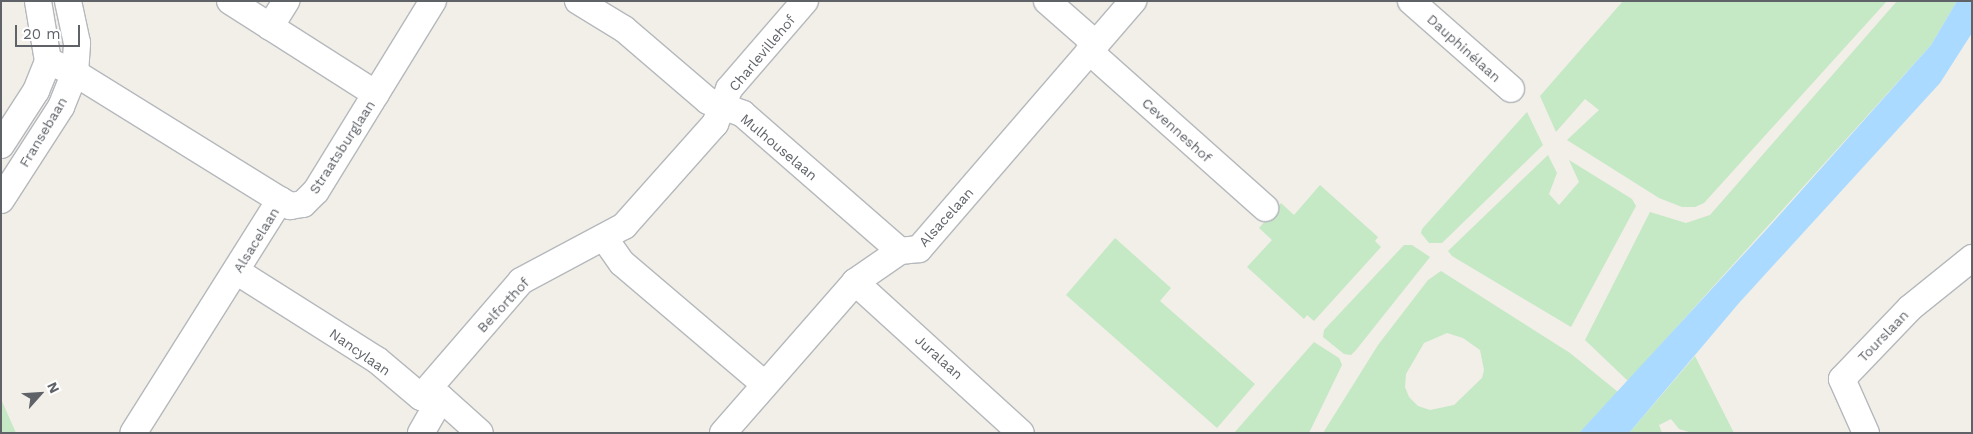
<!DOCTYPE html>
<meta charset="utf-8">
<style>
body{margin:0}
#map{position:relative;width:1973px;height:434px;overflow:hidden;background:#f1efe8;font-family:"Work Sans",sans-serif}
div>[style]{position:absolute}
.green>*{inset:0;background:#c5e8c5}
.water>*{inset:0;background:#aadaff}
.roads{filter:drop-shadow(1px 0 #b5b8bc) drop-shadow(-1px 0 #b5b8bc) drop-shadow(0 1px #b5b8bc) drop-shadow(0 -1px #b5b8bc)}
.minor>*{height:26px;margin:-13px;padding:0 13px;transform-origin:13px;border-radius:13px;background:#fff}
span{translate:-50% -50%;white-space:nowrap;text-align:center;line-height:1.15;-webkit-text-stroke:4.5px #fff;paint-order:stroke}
.street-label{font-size:14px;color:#5f6368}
.frame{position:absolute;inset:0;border:2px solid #5f6368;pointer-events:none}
.north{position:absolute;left:15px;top:369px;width:50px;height:50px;-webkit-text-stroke:4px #fff;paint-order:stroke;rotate:64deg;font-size:14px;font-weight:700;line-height:20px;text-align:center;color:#5f6368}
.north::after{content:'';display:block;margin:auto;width:18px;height:22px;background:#5f6368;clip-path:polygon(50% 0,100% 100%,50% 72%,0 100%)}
.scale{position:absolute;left:15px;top:25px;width:65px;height:22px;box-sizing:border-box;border:2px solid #5f6368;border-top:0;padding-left:6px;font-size:15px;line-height:18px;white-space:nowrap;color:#5f6368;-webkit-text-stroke:4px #fff;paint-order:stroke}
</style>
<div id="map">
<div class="green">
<i style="clip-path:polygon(1623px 1px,1887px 1px,1704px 203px,1695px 207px,1682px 207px,1659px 198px,1567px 140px,1599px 110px,1585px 99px,1556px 132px,1540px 96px)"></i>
<i style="clip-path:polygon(1897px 1px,1957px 1px,1931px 45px,1628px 381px,1585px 340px,1650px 212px,1686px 223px,1710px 215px)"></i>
<i style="clip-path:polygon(1527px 112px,1543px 145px,1442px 243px,1429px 243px,1421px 233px,1422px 229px)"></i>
<i style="clip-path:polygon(1548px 155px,1557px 173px,1549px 194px,1559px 205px,1579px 182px,1569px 160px,1632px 199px,1636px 206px,1571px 327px,1452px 256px,1448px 251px)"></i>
<i style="clip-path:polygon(1320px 185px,1378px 237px,1375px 241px,1381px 247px,1314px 321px,1307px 315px,1304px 319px,1247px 267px,1272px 240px,1259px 228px,1281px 203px,1294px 215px)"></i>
<i style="clip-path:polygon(1115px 238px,1171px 288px,1160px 301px,1255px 384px,1217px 428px,1066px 295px)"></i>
<i style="clip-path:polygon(1404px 245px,1412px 245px,1430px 257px,1356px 350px,1351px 355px,1344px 354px,1323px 337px,1324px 330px)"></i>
<i style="clip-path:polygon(evenodd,1441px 271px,1570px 353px,1618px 392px,1579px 433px,1323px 433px,1378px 345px,1428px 280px,1441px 271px,1447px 333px,1463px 338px,1480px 350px,1484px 370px,1482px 378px,1454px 405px,1430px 410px,1418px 406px,1409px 397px,1405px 387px,1406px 374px,1424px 343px,1447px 333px)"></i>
<i style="clip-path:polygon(1314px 342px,1339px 358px,1342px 365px,1309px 433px,1234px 433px)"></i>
<i style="clip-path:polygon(1695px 356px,1734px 433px,1692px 433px,1679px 429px,1671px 419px,1659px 425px,1662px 433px,1629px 433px)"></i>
<i style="clip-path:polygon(1px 399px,16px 433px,1px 432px)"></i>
</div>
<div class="water">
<i style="clip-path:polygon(1957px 1px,1972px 1px,1972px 33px,1940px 83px,1739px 303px,1629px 433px,1579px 433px,1767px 229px,1931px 45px)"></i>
</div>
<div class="roads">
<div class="minor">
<i style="left:230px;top:1px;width:173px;rotate:32.5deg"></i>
<i style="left:578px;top:1px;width:54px;rotate:31.3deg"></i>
<i style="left:624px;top:29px;width:111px;rotate:40.6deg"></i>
<i style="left:708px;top:101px;width:37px;rotate:20deg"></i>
<i style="left:743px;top:114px;width:208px;rotate:41.1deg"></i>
<i style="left:1047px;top:1px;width:65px;rotate:41.3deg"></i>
<i style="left:1411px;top:1px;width:133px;rotate:41.3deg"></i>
<i style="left:270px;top:27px;width:31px;rotate:-58deg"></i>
<i style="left:1089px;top:51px;width:236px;rotate:41.7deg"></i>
<i style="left:48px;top:61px;width:30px;rotate:24deg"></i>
<i style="left:75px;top:73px;width:241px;rotate:31.8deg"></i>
<i style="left:280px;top:200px;width:275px;rotate:122.2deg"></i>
<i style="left:1px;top:145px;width:64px;rotate:-57.1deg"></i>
<i style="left:36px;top:91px;width:32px;rotate:-68deg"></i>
<i style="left:48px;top:61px;width:61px;rotate:-99.5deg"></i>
<i style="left:1px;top:200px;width:111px;rotate:-57.2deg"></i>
<i style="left:61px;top:107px;width:37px;rotate:-68deg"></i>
<i style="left:75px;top:73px;width:30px;rotate:-86deg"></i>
<i style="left:77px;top:43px;width:43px;rotate:-102.1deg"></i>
<i style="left:280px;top:200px;width:12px;rotate:31deg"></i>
<i style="left:290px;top:206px;width:13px;rotate:-9deg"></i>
<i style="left:303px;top:204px;width:18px;rotate:-45deg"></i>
<i style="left:316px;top:191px;width:223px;rotate:-58.4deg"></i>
<i style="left:605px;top:239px;width:29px;rotate:55deg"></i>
<i style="left:622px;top:263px;width:187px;rotate:40.4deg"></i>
<i style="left:236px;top:271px;width:167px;rotate:32.3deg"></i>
<i style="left:377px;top:360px;width:57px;rotate:40.1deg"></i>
<i style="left:421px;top:397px;width:20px;rotate:3deg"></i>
<i style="left:441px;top:398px;width:52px;rotate:41.9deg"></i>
<i style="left:855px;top:282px;width:224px;rotate:42.3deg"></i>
<i style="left:421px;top:397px;width:153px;rotate:-49.2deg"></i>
<i style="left:521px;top:281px;width:117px;rotate:-28.1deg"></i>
<i style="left:624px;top:226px;width:137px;rotate:-48.3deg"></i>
<i style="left:715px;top:124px;width:38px;rotate:-68deg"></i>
<i style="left:729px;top:89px;width:116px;rotate:-49.2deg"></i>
<i style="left:421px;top:433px;width:40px;rotate:-60.3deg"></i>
<i style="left:723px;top:433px;width:201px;rotate:-48.8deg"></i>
<i style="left:855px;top:282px;width:55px;rotate:-34.6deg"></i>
<i style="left:900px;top:251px;width:19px;rotate:-6deg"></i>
<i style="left:919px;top:249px;width:328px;rotate:-49.2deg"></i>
<i style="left:1866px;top:433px;width:59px;rotate:-114deg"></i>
<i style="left:1842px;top:379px;width:98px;rotate:-46.2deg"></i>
<i style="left:1910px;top:308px;width:80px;rotate:-38.9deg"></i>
</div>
</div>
<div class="street-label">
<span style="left:1464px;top:48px;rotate:42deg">Dauphinélaan</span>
<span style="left:762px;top:53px;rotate:-50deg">Charlevillehof</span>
<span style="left:1177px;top:130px;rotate:42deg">Cevenneshof</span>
<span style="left:43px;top:132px;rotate:-59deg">Fransebaan</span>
<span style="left:342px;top:147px;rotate:-57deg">Straatsburglaan</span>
<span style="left:779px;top:147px;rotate:40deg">Mulhouselaan</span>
<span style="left:946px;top:217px;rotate:-48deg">Alsacelaan</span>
<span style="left:256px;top:240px;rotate:-58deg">Alsacelaan</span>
<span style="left:503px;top:305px;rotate:-47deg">Belforthof</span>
<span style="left:1883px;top:336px;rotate:-46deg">Tourslaan</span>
<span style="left:360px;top:352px;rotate:35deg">Nancylaan</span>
<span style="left:939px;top:357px;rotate:42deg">Juralaan</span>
</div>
<div class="frame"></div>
<div class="north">N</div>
<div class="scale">20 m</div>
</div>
